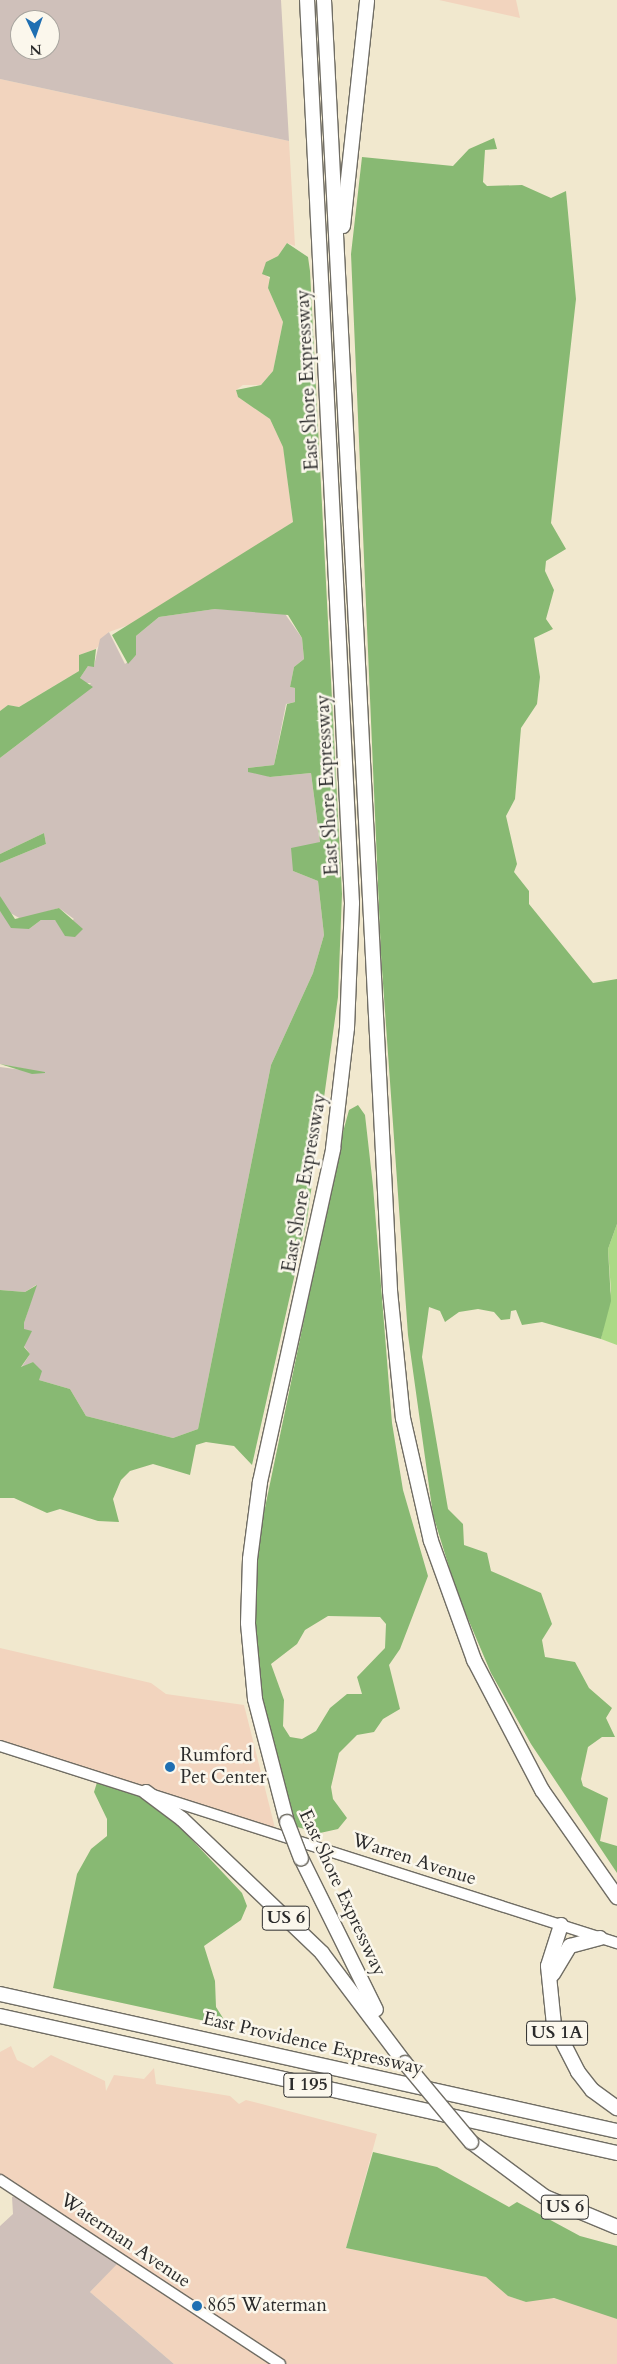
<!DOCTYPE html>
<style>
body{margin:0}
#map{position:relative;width:617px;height:2364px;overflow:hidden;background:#f1e8ce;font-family:Cardo,serif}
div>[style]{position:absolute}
.built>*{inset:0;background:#f2d4be}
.industrial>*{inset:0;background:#cfc0ba}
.green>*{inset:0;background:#abd986}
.forest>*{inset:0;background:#88b973}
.roads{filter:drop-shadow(1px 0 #706d64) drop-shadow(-1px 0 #706d64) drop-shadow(0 1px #706d64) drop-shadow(0 -1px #706d64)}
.secondary>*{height:10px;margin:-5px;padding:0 5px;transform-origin:5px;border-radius:5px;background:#fff}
.motorway>*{height:14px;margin:-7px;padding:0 7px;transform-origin:7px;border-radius:7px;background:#fff}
.bridges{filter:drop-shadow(1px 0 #706d64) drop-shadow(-1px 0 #706d64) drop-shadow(0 1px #706d64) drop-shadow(0 -1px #706d64)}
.motorway-bridge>*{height:14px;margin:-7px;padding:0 7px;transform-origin:7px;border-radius:7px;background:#fff}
.dots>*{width:14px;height:14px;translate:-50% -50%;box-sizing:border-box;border:2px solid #fbf7ec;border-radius:50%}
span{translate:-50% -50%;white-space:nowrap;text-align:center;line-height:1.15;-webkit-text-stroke:5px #fbf7ec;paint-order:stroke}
.shield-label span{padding:1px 4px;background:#fbf7ec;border:1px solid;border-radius:4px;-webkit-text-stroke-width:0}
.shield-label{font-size:18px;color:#2b2b2b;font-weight:700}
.street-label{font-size:19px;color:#2b2b2b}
.poi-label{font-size:19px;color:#2b2b2b}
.left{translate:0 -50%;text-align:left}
.north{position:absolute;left:10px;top:10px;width:50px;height:50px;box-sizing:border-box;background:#fbf7ec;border:1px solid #a8a59f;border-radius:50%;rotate:177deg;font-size:14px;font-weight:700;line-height:20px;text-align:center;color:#2b2b2b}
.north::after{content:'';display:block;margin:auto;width:18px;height:22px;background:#1f6fb2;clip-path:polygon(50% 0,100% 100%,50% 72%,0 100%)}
</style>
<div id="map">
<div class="built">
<i style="clip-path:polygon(439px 0,516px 0,520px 18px)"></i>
<i style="clip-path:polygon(0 79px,289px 141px,295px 246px,287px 243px,278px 256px,266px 262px,266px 275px,271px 281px,268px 288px,283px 322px,273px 371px,261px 385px,243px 385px,236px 390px,238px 397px,270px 419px,283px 446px,293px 522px,137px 622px,109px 632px,96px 649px,79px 655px,79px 671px,19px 707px,8px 705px,0 711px)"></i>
<i style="clip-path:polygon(0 1648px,151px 1683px,166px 1694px,244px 1705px,276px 1832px,0 1744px)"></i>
<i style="clip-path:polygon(11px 2046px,17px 2060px,33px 2068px,51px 2055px,105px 2081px,106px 2091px,114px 2075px,144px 2079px,154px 2068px,156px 2084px,230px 2096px,239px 2104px,246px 2100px,377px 2134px,346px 2248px,487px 2277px,508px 2296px,526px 2302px,547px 2297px,590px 2307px,617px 2319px,617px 2364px,174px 2364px,90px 2292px,119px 2261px,0 2181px,0 2052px)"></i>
</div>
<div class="industrial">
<i style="clip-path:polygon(evenodd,0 0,281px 0,289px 141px,0 79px,0 0,20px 20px,50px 20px,50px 50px,20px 50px,20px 20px)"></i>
<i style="clip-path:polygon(215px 609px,283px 611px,302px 638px,304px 659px,294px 667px,290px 687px,295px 688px,295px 702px,286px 704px,274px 765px,248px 768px,270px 777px,311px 773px,320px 842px,293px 871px,318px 881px,324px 935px,313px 973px,271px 1065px,198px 1429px,173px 1438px,86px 1416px,70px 1389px,39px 1380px,33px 1362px,21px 1368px,30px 1354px,24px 1346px,24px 1323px,36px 1285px,25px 1292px,0 1290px,0 1067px,45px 1073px,0 1064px,0 911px,29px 929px,41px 920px,55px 920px,63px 927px,74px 919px,59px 908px,21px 919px,5px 910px,0 896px,0 863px,46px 844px,44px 833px,0 854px,0 758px,72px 703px,91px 683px,83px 683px,80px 678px,88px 666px,94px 666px,100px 639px,109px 632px,125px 664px,136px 655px,136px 636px,159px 617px)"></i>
<i style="clip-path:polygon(17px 2195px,120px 2261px,90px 2292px,174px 2364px,0 2364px,0 2226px,13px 2214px,12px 2197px)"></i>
</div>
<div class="green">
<i style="clip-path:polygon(617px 1224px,617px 1345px,601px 1339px,611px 1291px,608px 1249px)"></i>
</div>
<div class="forest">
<i style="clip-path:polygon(494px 138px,497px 149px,485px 150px,483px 182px,487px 186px,522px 185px,551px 198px,566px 191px,576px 299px,551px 523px,566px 549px,546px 561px,545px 571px,554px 590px,546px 619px,553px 629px,534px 638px,540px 677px,537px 704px,521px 728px,515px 799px,506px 816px,517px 864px,514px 872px,529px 891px,529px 904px,593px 983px,617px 979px,617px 1224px,608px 1249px,611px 1301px,601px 1339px,542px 1322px,522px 1325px,516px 1310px,511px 1311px,510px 1319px,501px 1320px,494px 1312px,478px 1309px,459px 1312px,445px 1322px,440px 1311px,429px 1307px,422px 1357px,448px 1509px,463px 1524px,464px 1545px,487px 1553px,491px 1571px,541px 1593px,552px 1624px,542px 1640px,545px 1657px,575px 1662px,589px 1688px,612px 1708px,606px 1718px,615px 1737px,602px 1737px,588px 1747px,581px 1779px,583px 1786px,608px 1798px,600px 1841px,617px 1846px,617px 1873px,531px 1744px,491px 1673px,457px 1593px,433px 1515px,408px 1335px,381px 955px,351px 254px,362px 157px,453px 166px,469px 149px)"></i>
<i style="clip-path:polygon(287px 243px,308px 257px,310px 271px,342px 894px,338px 997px,307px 1220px,252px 1465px,234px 1446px,206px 1442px,196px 1445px,190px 1475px,153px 1464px,130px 1471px,121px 1480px,113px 1499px,119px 1522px,98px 1521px,60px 1509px,47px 1513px,14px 1498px,0 1498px,0 1290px,25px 1292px,37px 1285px,24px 1323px,24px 1329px,32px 1331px,24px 1347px,30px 1354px,21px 1367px,33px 1362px,42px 1371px,39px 1380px,70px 1389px,86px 1416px,173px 1438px,198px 1429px,271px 1065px,313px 973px,324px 935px,318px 881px,293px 871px,291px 848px,320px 842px,311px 773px,270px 777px,248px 772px,248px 768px,274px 765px,287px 704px,295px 702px,295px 688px,290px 687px,294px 667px,304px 659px,302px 638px,288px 615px,215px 609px,159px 617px,136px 636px,136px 655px,128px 664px,112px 635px,293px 522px,283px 447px,270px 419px,238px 397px,236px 390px,261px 385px,273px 371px,283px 322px,268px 288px,270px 277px,262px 274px,266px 262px,278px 256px)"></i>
<i style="clip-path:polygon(96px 649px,94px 667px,88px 666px,80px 678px,93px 687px,0 758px,0 711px,8px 705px,19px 707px,79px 671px,79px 655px)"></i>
<i style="clip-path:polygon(44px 833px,46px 844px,0 863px,0 854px)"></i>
<i style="clip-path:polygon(0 896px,15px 919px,59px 908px,83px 929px,75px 937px,65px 936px,55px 920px,41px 920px,29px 929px,11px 928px,0 911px)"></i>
<i style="clip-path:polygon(0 1064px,45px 1072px,45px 1073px,32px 1074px)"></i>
<i style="clip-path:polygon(evenodd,358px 1105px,365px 1115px,373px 1186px,392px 1423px,403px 1490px,428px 1576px,400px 1649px,389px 1665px,400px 1709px,383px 1719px,374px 1732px,357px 1735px,339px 1753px,331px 1787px,333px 1799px,347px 1818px,338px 1829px,320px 1833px,297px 1827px,265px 1722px,256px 1669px,256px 1551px,343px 1132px,349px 1110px,358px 1105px,328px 1616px,380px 1617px,386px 1624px,385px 1648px,357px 1677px,362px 1694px,347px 1694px,330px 1708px,316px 1731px,302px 1739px,290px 1737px,283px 1726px,284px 1700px,271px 1664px,297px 1644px,305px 1630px,328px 1616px)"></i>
<i style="clip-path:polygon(99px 1776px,146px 1791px,242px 1893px,247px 1906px,241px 1920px,204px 1946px,215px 1981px,216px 2007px,228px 2026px,53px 1988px,77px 1874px,91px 1849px,107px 1836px,107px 1819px,94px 1792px)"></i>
<i style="clip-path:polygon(373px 2152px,437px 2167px,509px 2207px,517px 2202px,580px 2236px,617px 2246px,617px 2319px,554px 2298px,526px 2302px,508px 2296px,486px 2277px,346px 2248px)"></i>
</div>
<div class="roads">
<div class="secondary">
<i style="left:0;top:1746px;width:648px;rotate:17.71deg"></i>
<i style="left:0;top:2180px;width:335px;rotate:33.3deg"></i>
</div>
<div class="motorway">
<i style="left:324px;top:0;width:1293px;rotate:87.07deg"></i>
<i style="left:390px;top:1291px;width:128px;rotate:84.2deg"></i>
<i style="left:403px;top:1418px;width:126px;rotate:77.2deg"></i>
<i style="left:431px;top:1541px;width:127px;rotate:70.1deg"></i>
<i style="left:474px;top:1660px;width:147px;rotate:62.4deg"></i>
<i style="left:542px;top:1790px;width:131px;rotate:55deg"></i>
<i style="left:343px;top:226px;width:227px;rotate:-83.9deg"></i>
<i style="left:146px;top:1792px;width:45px;rotate:36.9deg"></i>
<i style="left:182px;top:1819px;width:194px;rotate:43.7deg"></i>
<i style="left:322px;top:1953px;width:138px;rotate:53deg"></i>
<i style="left:287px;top:1822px;width:127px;rotate:-104.6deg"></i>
<i style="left:255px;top:1699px;width:76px;rotate:-95.3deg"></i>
<i style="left:248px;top:1623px;width:64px;rotate:-88.2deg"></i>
<i style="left:250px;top:1559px;width:78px;rotate:-82.6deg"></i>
<i style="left:260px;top:1482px;width:341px;rotate:-77.6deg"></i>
<i style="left:333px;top:1149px;width:122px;rotate:-83.4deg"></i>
<i style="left:347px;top:1028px;width:125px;rotate:-87.7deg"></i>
<i style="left:352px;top:903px;width:904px;rotate:-92.85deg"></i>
<i style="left:301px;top:1858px;width:169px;rotate:63.7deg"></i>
<i style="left:561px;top:1925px;width:43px;rotate:107.6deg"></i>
<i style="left:548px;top:1966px;width:59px;rotate:84.2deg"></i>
<i style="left:554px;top:2025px;width:53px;rotate:62.9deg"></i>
<i style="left:578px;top:2072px;width:23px;rotate:52deg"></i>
<i style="left:592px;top:2090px;width:31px;rotate:36deg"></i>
<i style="left:553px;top:1974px;width:33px;rotate:-59deg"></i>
<i style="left:570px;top:1946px;width:31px;rotate:-15deg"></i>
<i style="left:0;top:1994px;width:632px;rotate:12.52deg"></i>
<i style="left:0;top:2016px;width:632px;rotate:12.52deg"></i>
<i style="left:471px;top:2142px;width:92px;rotate:36.6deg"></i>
<i style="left:545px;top:2197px;width:78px;rotate:22.6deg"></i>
</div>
</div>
<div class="bridges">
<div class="motorway-bridge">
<i style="left:287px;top:1822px;width:39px;rotate:69deg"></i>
<i style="left:405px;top:2063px;width:103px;rotate:50.1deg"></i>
</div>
</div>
<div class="dots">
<i style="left:170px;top:1767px;background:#1f6fb2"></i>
<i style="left:197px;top:2306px;background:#1f6fb2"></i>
</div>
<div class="shield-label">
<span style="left:286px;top:1918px">US 6</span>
<span style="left:557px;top:2033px">US 1A</span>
<span style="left:308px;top:2085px">I 195</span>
<span style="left:565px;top:2207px">US 6</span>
</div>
<div class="street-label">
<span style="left:308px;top:380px;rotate:-93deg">East Shore Expressway</span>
<span style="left:328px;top:785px;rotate:-93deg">East Shore Expressway</span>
<span style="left:305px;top:1183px;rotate:-80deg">East Shore Expressway</span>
<span style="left:414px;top:1860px;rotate:18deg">Warren Avenue</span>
<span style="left:342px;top:1893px;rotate:65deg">East Shore Expressway</span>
<span style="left:313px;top:2044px;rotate:13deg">East Providence Expressway</span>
<span style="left:125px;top:2241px;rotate:34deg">Waterman Avenue</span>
</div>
<div class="poi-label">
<span class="left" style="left:180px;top:1767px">Rumford<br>Pet Center</span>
<span class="left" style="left:207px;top:2306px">865 Waterman</span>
</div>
<div class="north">N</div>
</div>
